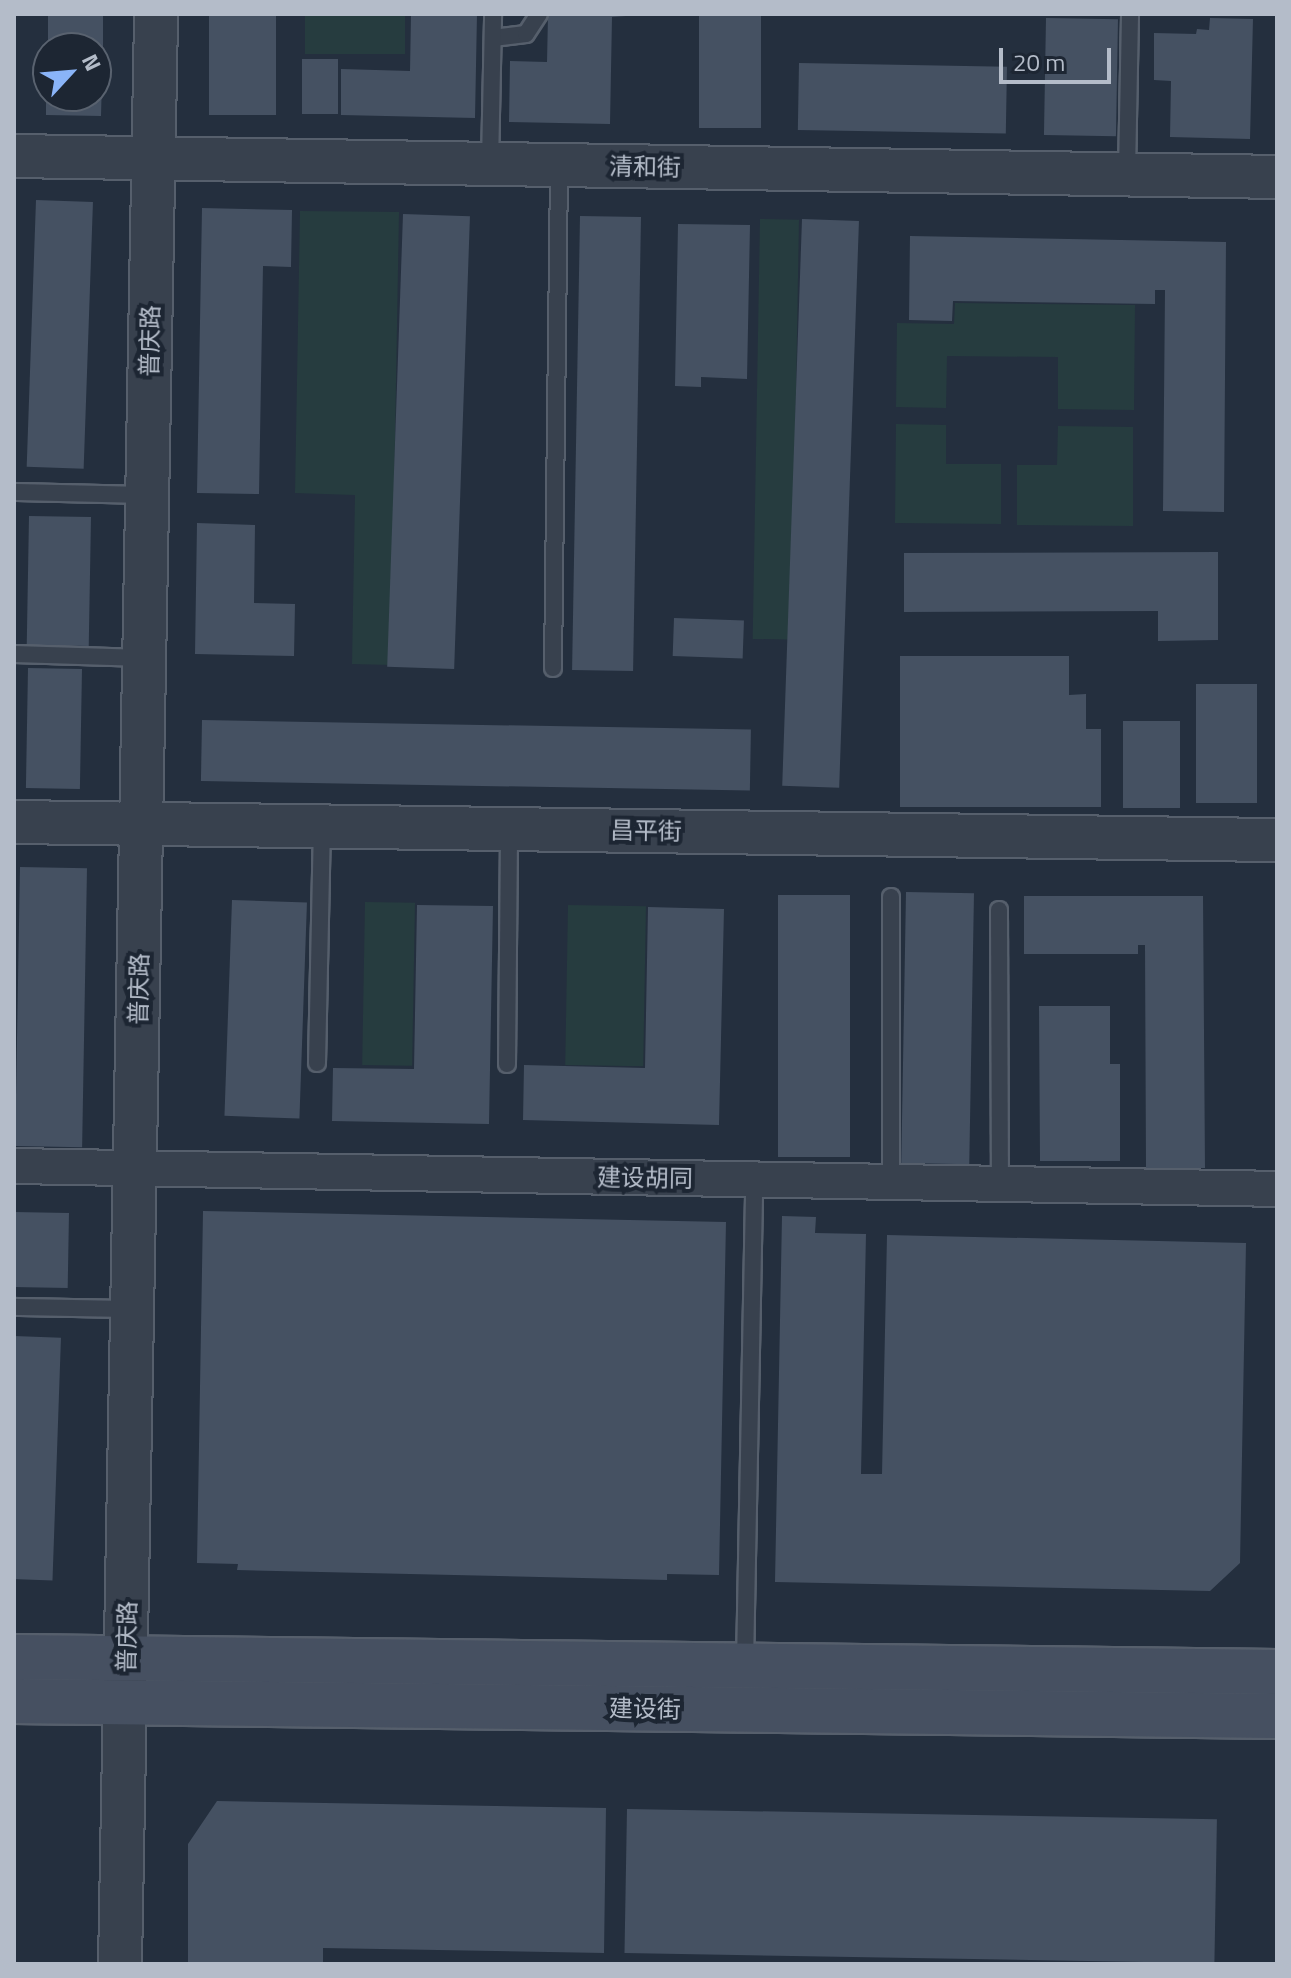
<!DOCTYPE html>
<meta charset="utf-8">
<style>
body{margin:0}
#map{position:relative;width:1291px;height:1978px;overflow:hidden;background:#242f3e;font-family:"Titillium Web","Noto Sans SC",sans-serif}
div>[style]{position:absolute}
.green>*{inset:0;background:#263c3f;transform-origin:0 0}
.building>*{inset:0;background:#455162;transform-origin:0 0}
.roads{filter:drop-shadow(2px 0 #565f6c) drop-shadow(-2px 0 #565f6c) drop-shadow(0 2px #565f6c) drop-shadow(0 -2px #565f6c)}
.service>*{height:16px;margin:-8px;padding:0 8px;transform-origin:8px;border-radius:8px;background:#38414e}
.minor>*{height:34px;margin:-17px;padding:0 17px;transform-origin:17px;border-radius:17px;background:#38414e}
.tertiary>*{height:42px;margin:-21px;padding:0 21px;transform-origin:21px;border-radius:21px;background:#38414e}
.secondary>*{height:44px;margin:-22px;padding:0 22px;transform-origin:22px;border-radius:22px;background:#465061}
span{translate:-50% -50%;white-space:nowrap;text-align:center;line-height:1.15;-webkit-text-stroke:8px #1d2633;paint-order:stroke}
.street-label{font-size:24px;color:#b4bcc9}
.frame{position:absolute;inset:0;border:16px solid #b4bcc9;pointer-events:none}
.north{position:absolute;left:32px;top:32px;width:80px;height:80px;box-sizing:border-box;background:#1d2633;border:2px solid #59626f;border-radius:50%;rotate:64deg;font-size:22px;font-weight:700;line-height:32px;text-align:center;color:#b4bcc9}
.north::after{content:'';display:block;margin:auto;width:28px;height:36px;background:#8ab4f8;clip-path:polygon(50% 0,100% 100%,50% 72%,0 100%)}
.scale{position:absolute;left:999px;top:48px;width:112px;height:36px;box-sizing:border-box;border:4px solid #b4bcc9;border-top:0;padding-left:10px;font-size:24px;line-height:28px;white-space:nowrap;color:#b4bcc9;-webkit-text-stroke:6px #1d2633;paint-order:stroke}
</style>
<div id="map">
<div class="green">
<i style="left:305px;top:14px;width:100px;height:40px"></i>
<i style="clip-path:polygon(300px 211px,399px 212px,391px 665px,352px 664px,355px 495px,295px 493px)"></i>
<i style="left:760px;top:219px;width:39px;height:420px;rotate:1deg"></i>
<i style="clip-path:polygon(955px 303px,1135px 305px,1134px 410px,1058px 409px,1058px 357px,947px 356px,946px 408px,896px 407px,897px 323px,954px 324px)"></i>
<i style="clip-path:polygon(896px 424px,946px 425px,946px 464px,1001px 464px,1001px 524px,895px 523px)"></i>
<i style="clip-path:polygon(1058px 426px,1133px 427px,1133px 526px,1017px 525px,1017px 465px,1057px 465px)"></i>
<i style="left:365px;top:902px;width:50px;height:163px;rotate:1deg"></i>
<i style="left:568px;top:905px;width:78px;height:160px;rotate:1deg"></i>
</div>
<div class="building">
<i style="left:48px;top:14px;width:55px;height:34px"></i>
<i style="left:209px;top:14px;width:67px;height:101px"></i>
<i style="clip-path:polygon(411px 14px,477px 14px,475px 118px,341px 115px,341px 69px,410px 71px)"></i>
<i style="clip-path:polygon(654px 14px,612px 17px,610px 124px,509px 122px,510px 61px,547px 62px,548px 15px)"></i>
<i style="left:699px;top:14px;width:62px;height:114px"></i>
<i style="left:1046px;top:18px;width:72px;height:117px;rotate:1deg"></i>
<i style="clip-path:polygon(1210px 18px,1253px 19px,1250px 139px,1170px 137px,1171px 81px,1154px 80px,1154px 33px,1196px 34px,1197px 29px,1209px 30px)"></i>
<i style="left:302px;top:59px;width:36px;height:55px"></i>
<i style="left:799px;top:63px;width:208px;height:67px;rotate:1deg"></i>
<i style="clip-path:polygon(96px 80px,102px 80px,101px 116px,46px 115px,46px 96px,96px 96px)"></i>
<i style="left:36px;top:200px;width:57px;height:267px;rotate:2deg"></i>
<i style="clip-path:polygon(202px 208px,292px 210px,291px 267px,263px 266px,259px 494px,197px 493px)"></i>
<i style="left:403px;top:214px;width:67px;height:453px;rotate:2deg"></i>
<i style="left:580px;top:216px;width:61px;height:454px;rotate:1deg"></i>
<i style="left:802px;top:219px;width:57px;height:567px;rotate:2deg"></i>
<i style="clip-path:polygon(678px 224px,750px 225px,747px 379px,701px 377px,701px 387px,675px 386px)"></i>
<i style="clip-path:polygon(910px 236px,1226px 242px,1224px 512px,1163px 511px,1165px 290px,1155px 290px,1155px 304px,953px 301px,952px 321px,909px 320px)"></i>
<i style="left:29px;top:516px;width:62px;height:129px;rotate:1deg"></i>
<i style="clip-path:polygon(197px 523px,255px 525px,254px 603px,295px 604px,294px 656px,195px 654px)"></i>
<i style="clip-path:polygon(1218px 552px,1218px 640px,1158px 641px,1158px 611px,904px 612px,904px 553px)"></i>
<i style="left:674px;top:618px;width:70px;height:38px;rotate:2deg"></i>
<i style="clip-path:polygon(900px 656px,1069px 656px,1069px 695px,1086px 694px,1086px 729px,1101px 729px,1101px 807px,900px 807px)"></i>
<i style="left:28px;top:668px;width:54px;height:120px;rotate:1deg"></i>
<i style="left:1196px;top:684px;width:61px;height:119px"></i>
<i style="left:202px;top:720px;width:549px;height:61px;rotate:1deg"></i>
<i style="left:1180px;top:721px;width:87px;height:57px;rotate:90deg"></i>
<i style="left:20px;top:867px;width:67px;height:279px;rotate:1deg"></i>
<i style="left:906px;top:892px;width:68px;height:271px;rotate:1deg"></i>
<i style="left:778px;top:895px;width:72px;height:262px"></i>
<i style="clip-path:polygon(1024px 896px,1203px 896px,1205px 1168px,1146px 1168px,1145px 945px,1138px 945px,1138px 954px,1024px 954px)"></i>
<i style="left:232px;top:900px;width:75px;height:216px;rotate:2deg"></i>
<i style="clip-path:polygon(417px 905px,493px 906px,489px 1124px,332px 1121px,333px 1068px,414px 1069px)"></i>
<i style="clip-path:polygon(648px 907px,724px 909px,719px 1125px,523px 1120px,524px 1065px,645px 1068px)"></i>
<i style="clip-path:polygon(1039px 1006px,1110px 1006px,1110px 1064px,1120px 1064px,1120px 1161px,1040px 1161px)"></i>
<i style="clip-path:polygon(203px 1211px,726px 1222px,719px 1575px,667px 1574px,667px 1580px,237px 1570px,238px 1564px,197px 1563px)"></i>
<i style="left:14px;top:1212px;width:55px;height:75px;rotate:1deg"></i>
<i style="clip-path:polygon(782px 1216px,816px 1217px,815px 1233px,866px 1234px,861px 1474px,882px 1474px,887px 1235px,1246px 1243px,1240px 1563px,1210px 1591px,775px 1582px)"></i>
<i style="left:14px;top:1336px;width:47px;height:243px;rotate:2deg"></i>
<i style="clip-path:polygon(217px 1801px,606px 1808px,604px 1953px,323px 1948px,323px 1964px,188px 1964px,188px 1844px)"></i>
<i style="left:627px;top:1809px;width:590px;height:144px;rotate:1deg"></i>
</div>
<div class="roads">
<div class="service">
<i style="left:493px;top:38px;width:33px;rotate:-7deg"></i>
<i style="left:526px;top:34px;width:24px;rotate:-57deg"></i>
<i style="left:490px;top:163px;width:149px;rotate:-88.8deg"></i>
<i style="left:1127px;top:172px;width:158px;rotate:-88.9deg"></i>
<i style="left:14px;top:492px;width:134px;rotate:1.3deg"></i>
<i style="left:14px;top:654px;width:130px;rotate:1.8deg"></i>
<i style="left:553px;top:668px;width:501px;rotate:-89.31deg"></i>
<i style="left:891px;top:897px;width:285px;rotate:90deg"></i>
<i style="left:999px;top:910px;width:274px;rotate:89.8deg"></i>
<i style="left:317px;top:1063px;width:235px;rotate:-88.8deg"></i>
<i style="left:507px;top:1064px;width:233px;rotate:-89.5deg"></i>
<i style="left:14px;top:1307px;width:118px;rotate:1deg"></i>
<i style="left:745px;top:1664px;width:484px;rotate:-88.9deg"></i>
</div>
<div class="minor">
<i style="left:14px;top:1166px;width:1263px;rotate:1.04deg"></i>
</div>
<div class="tertiary">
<i style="left:14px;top:156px;width:1263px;rotate:0.95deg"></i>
<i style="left:14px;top:822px;width:1263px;rotate:0.82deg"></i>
<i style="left:120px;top:1964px;width:1950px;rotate:-88.94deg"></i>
</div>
<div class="secondary">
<i style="left:14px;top:1657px;width:1263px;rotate:0.68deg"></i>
<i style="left:14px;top:1701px;width:1263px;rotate:0.68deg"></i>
</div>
</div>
<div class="street-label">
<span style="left:645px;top:167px;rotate:1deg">清和街</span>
<span style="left:150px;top:341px;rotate:-89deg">普庆路</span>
<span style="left:646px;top:831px;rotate:1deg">昌平街</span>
<span style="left:139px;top:989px;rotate:-89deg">普庆路</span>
<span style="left:645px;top:1178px;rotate:1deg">建设胡同</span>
<span style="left:127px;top:1637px;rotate:-89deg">普庆路</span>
<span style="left:645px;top:1709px;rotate:1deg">建设街</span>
</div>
<div class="frame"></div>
<div class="north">N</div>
<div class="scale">20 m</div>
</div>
